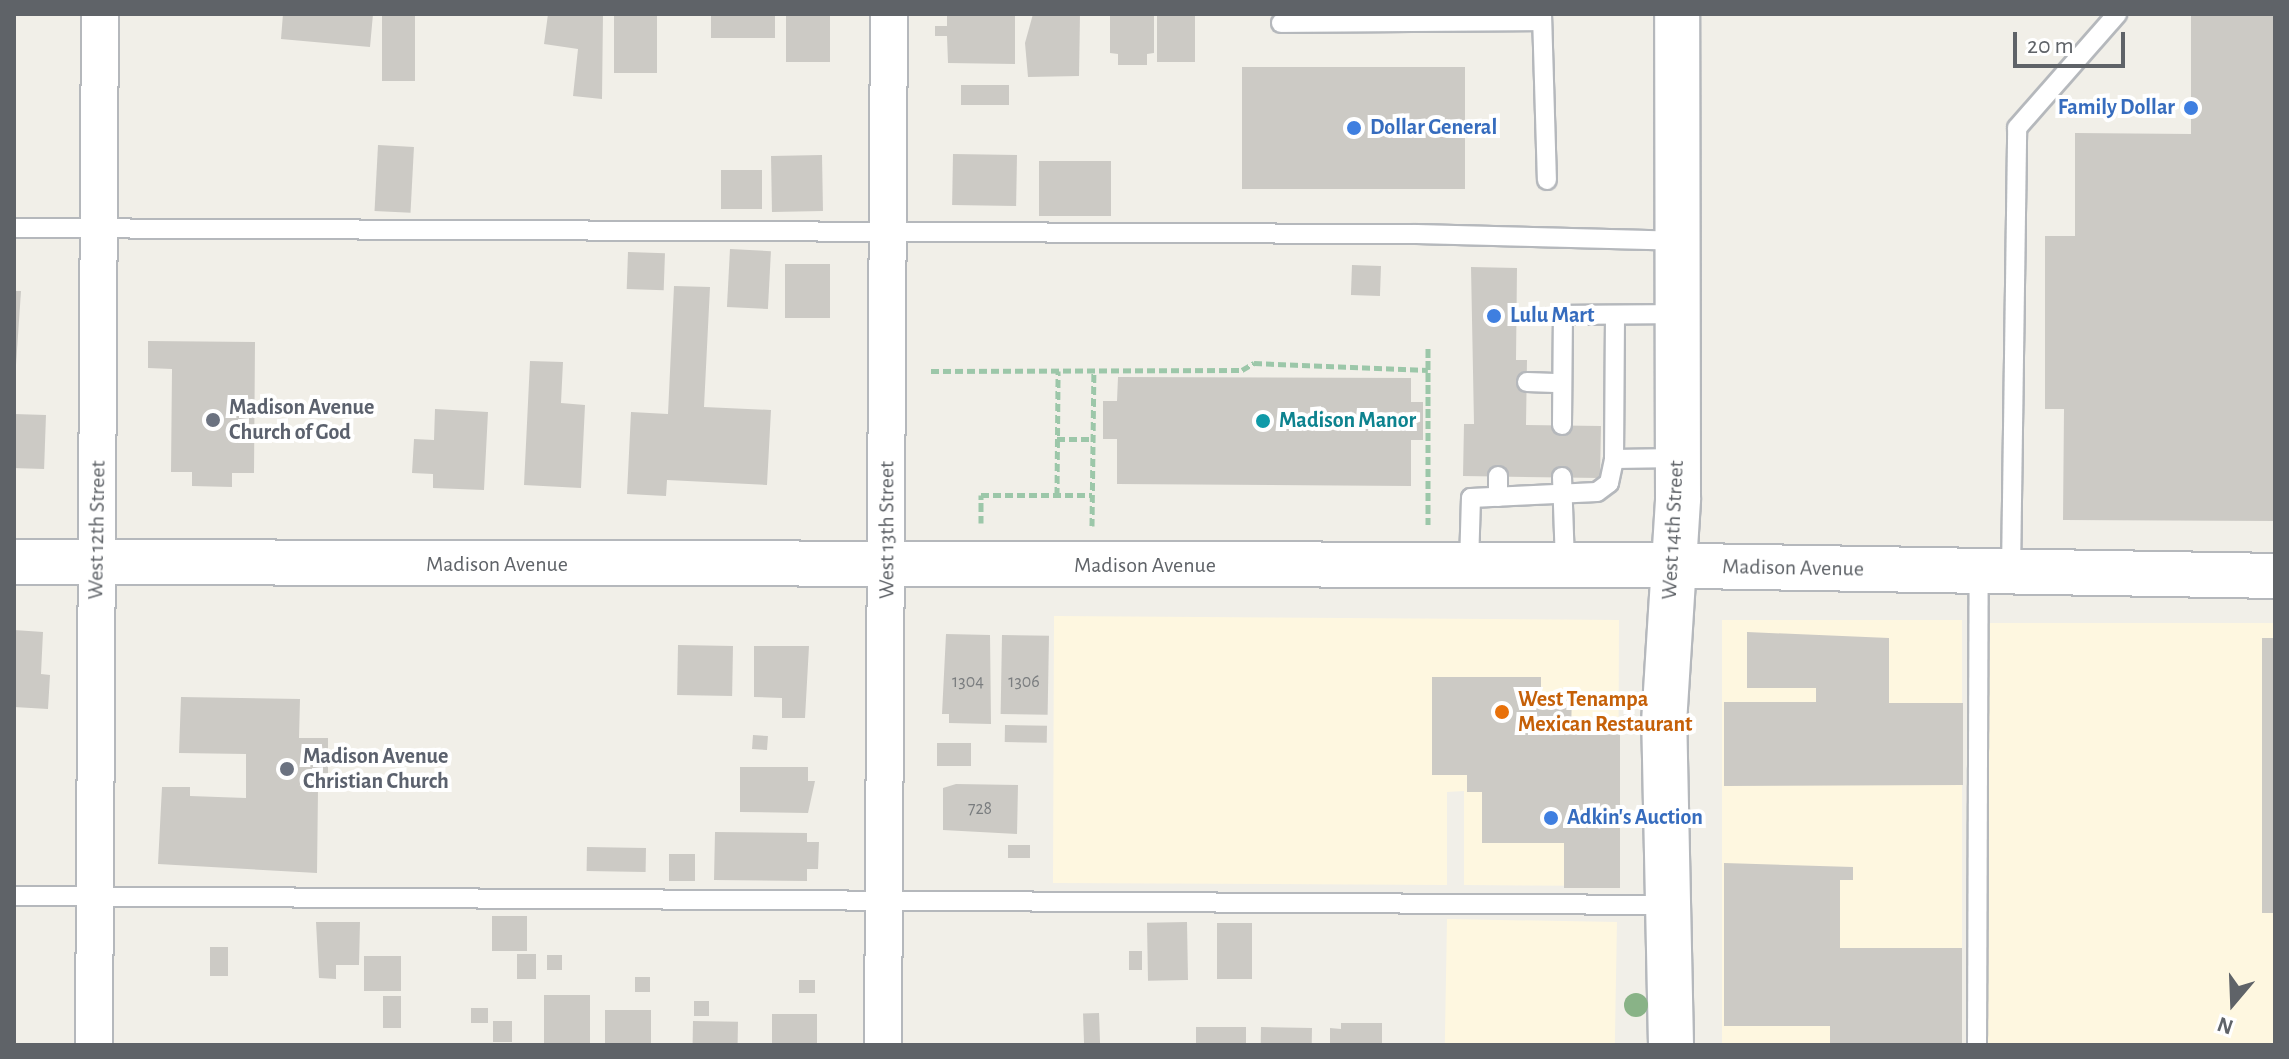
<!DOCTYPE html>
<style>
body{margin:0}
#map{position:relative;width:2289px;height:1059px;overflow:hidden;background:#f1efe8;font-family:"Alegreya Sans",sans-serif}
div>[style]{position:absolute}
.commercial>*{inset:0;background:#fef7e0;transform-origin:0 0}
.building>*{inset:0;background:#cccac5;transform-origin:0 0}
.path>*{height:5px;margin-top:-2.5px;transform-origin:0;background:repeating-linear-gradient(90deg,#9cc7a9 0 8px,transparent 0 12px)}
.roads{filter:drop-shadow(2px 0 #b5b8bc) drop-shadow(-2px 0 #b5b8bc) drop-shadow(0 2px #b5b8bc) drop-shadow(0 -2px #b5b8bc)}
.lane>*{height:18px;margin:-9px;padding:0 9px;transform-origin:9px;border-radius:9px;background:#fff}
.street>*{height:36px;margin:-18px;padding:0 18px;transform-origin:18px;border-radius:18px;background:#fff}
.secondary>*{height:44px;margin:-22px;padding:0 22px;transform-origin:22px;border-radius:22px;background:#fff}
.trees>*{width:24px;height:24px;margin:-12px;border-radius:50%;background:#89b387}
.dots>*{width:22px;height:22px;translate:-50% -50%;box-sizing:border-box;border:4px solid #fff;border-radius:50%}
span{translate:-50% -50%;white-space:nowrap;text-align:center;line-height:1.15;-webkit-text-stroke:8px #fff;paint-order:stroke}
.number-label{font-size:18px;color:#7a7d7f}
.number-label span{-webkit-text-stroke-width:0}
.shop-label{font-size:22px;color:#366cbe;font-weight:700}
.right{translate:-100% -50%;text-align:right}
.left{translate:0 -50%;text-align:left}
.worship-label{font-size:22px;color:#5b616d;font-weight:700}
.culture-label{font-size:22px;color:#0d838f;font-weight:700}
.street-label{font-size:22px;color:#5f6368}
.food-label{font-size:22px;color:#c56008;font-weight:700}
.frame{position:absolute;inset:0;border:16px solid #5f6368;pointer-events:none}
.north{position:absolute;left:2193px;top:963px;width:80px;height:80px;-webkit-text-stroke:6px #fff;paint-order:stroke;rotate:199deg;font-size:22px;font-weight:700;line-height:32px;text-align:center;color:#5f6368}
.north::after{content:'';display:block;margin:auto;width:28px;height:36px;background:#5f6368;clip-path:polygon(50% 0,100% 100%,50% 72%,0 100%)}
.scale{position:absolute;left:2013px;top:32px;width:112px;height:36px;box-sizing:border-box;border:4px solid #5f6368;border-top:0;padding-left:10px;font-size:24px;line-height:28px;white-space:nowrap;color:#5f6368;-webkit-text-stroke:6px #fff;paint-order:stroke}
</style>
<div id="map">
<div class="commercial">
<i style="clip-path:polygon(1054px 616px,1619px 620px,1618px 886px,1464px 885px,1464px 791px,1447px 792px,1447px 885px,1053px 883px)"></i>
<i style="left:1722px;top:620px;width:240px;height:425px"></i>
<i style="left:1988px;top:623px;width:287px;height:422px"></i>
<i style="left:1447px;top:919px;width:170px;height:126px;rotate:1deg"></i>
</div>
<div class="building">
<i style="clip-path:polygon(283px 14px,373px 14px,370px 47px,281px 39px)"></i>
<i style="left:382px;top:14px;width:33px;height:67px"></i>
<i style="clip-path:polygon(548px 14px,603px 14px,602px 99px,573px 96px,578px 49px,544px 44px)"></i>
<i style="left:614px;top:14px;width:43px;height:59px"></i>
<i style="left:711px;top:14px;width:64px;height:24px"></i>
<i style="left:786px;top:14px;width:44px;height:48px"></i>
<i style="clip-path:polygon(947px 14px,1015px 14px,1015px 64px,948px 63px,947px 36px,935px 36px,935px 26px,947px 26px)"></i>
<i style="clip-path:polygon(1033px 14px,1080px 14px,1079px 76px,1028px 77px,1025px 43px)"></i>
<i style="clip-path:polygon(1110px 14px,1154px 14px,1154px 53px,1147px 54px,1147px 65px,1118px 65px,1118px 54px,1110px 53px)"></i>
<i style="left:1157px;top:14px;width:38px;height:48px"></i>
<i style="clip-path:polygon(2191px 14px,2275px 14px,2275px 521px,2063px 520px,2064px 409px,2045px 409px,2045px 236px,2075px 236px,2075px 133px,2191px 134px)"></i>
<i style="left:1465px;top:67px;width:122px;height:223px;rotate:90deg"></i>
<i style="left:961px;top:85px;width:48px;height:20px"></i>
<i style="left:378px;top:145px;width:36px;height:66px;rotate:3deg"></i>
<i style="left:953px;top:154px;width:64px;height:51px;rotate:1deg"></i>
<i style="left:822px;top:155px;width:56px;height:51px;rotate:89deg"></i>
<i style="left:1039px;top:161px;width:72px;height:55px"></i>
<i style="left:721px;top:170px;width:41px;height:39px"></i>
<i style="left:730px;top:249px;width:41px;height:58px;rotate:3deg"></i>
<i style="left:628px;top:252px;width:37px;height:37px;rotate:2deg"></i>
<i style="left:830px;top:264px;width:54px;height:45px;rotate:90deg"></i>
<i style="left:1352px;top:265px;width:29px;height:30px;rotate:2deg"></i>
<i style="clip-path:polygon(1471px 267px,1517px 268px,1516px 360px,1527px 360px,1526px 425px,1601px 426px,1600px 478px,1463px 476px,1464px 424px,1474px 424px)"></i>
<i style="clip-path:polygon(674px 286px,710px 287px,704px 407px,771px 410px,767px 485px,667px 480px,666px 496px,627px 494px,631px 412px,668px 414px)"></i>
<i style="clip-path:polygon(14px 291px,21px 291px,16px 365px,14px 365px)"></i>
<i style="clip-path:polygon(148px 341px,255px 342px,254px 473px,232px 473px,232px 487px,192px 486px,192px 472px,171px 472px,172px 369px,148px 368px)"></i>
<i style="clip-path:polygon(530px 361px,563px 362px,561px 403px,585px 405px,581px 488px,524px 485px)"></i>
<i style="clip-path:polygon(1118px 377px,1411px 378px,1411px 402px,1423px 402px,1423px 440px,1411px 440px,1411px 486px,1117px 484px,1117px 439px,1103px 439px,1103px 401px,1117px 401px)"></i>
<i style="clip-path:polygon(435px 409px,488px 412px,484px 490px,433px 488px,433px 474px,412px 473px,414px 439px,434px 440px)"></i>
<i style="left:14px;top:414px;width:32px;height:54px;rotate:2deg"></i>
<i style="clip-path:polygon(14px 630px,43px 632px,41px 674px,50px 675px,48px 709px,14px 707px)"></i>
<i style="clip-path:polygon(1747px 632px,1889px 638px,1889px 703px,1963px 703px,1963px 785px,1724px 786px,1724px 702px,1816px 702px,1816px 688px,1747px 688px)"></i>
<i style="clip-path:polygon(946px 634px,990px 635px,991px 724px,949px 723px,949px 714px,942px 714px)"></i>
<i style="left:1002px;top:635px;width:47px;height:79px;rotate:1deg"></i>
<i style="left:2262px;top:638px;width:13px;height:275px"></i>
<i style="left:678px;top:645px;width:55px;height:50px;rotate:1deg"></i>
<i style="clip-path:polygon(754px 646px,809px 646px,805px 718px,782px 718px,782px 698px,754px 697px)"></i>
<i style="clip-path:polygon(1432px 677px,1541px 677px,1541px 699px,1572px 699px,1571px 727px,1620px 727px,1620px 888px,1564px 888px,1564px 843px,1482px 843px,1482px 792px,1467px 792px,1467px 775px,1432px 775px)"></i>
<i style="clip-path:polygon(181px 697px,300px 699px,299px 738px,328px 738px,328px 786px,299px 785px,318px 790px,317px 873px,158px 864px,162px 787px,190px 787px,190px 796px,246px 798px,246px 754px,179px 753px)"></i>
<i style="left:1005px;top:725px;width:42px;height:17px;rotate:1deg"></i>
<i style="left:753px;top:735px;width:15px;height:14px;rotate:4deg"></i>
<i style="left:937px;top:743px;width:34px;height:23px"></i>
<i style="clip-path:polygon(740px 767px,808px 767px,808px 781px,815px 781px,808px 813px,740px 812px)"></i>
<i style="clip-path:polygon(956px 784px,1018px 785px,1017px 834px,943px 830px,943px 788px)"></i>
<i style="clip-path:polygon(715px 832px,807px 833px,807px 842px,819px 842px,818px 869px,807px 869px,807px 881px,714px 880px)"></i>
<i style="left:1008px;top:845px;width:22px;height:13px"></i>
<i style="left:587px;top:847px;width:59px;height:24px;rotate:1deg"></i>
<i style="left:669px;top:854px;width:26px;height:27px"></i>
<i style="clip-path:polygon(1724px 863px,1853px 867px,1853px 880px,1840px 880px,1840px 948px,1962px 948px,1962px 1045px,1830px 1045px,1830px 1026px,1724px 1026px)"></i>
<i style="left:492px;top:916px;width:35px;height:35px"></i>
<i style="clip-path:polygon(316px 922px,360px 922px,359px 965px,336px 965px,336px 979px,319px 978px)"></i>
<i style="left:1187px;top:922px;width:58px;height:40px;rotate:89deg"></i>
<i style="left:1217px;top:923px;width:35px;height:56px"></i>
<i style="left:210px;top:947px;width:18px;height:29px"></i>
<i style="left:1129px;top:951px;width:13px;height:19px"></i>
<i style="left:517px;top:954px;width:19px;height:25px"></i>
<i style="left:547px;top:955px;width:15px;height:15px"></i>
<i style="left:364px;top:956px;width:37px;height:35px"></i>
<i style="left:635px;top:977px;width:15px;height:15px"></i>
<i style="left:799px;top:980px;width:16px;height:13px"></i>
<i style="left:544px;top:995px;width:46px;height:50px"></i>
<i style="left:383px;top:996px;width:18px;height:32px"></i>
<i style="left:694px;top:1001px;width:15px;height:15px"></i>
<i style="left:471px;top:1008px;width:17px;height:15px"></i>
<i style="left:651px;top:1010px;width:35px;height:46px;rotate:90deg"></i>
<i style="left:1099px;top:1013px;width:30px;height:16px;rotate:88deg"></i>
<i style="left:772px;top:1014px;width:45px;height:31px"></i>
<i style="left:493px;top:1021px;width:19px;height:21px"></i>
<i style="left:693px;top:1021px;width:45px;height:24px;rotate:1deg"></i>
<i style="clip-path:polygon(1341px 1023px,1382px 1023px,1382px 1045px,1330px 1045px,1330px 1028px,1341px 1029px)"></i>
<i style="left:1196px;top:1027px;width:50px;height:18px"></i>
<i style="left:1261px;top:1027px;width:51px;height:18px;rotate:1deg"></i>
</div>
<div class="path">
<i style="left:931px;top:371px;width:311px;rotate:-0.2deg"></i>
<i style="left:1242px;top:370px;width:14px;rotate:-30deg"></i>
<i style="left:1254px;top:363px;width:174px;rotate:2.3deg"></i>
<i style="left:1057px;top:439px;width:36px"></i>
<i style="left:1057px;top:495px;width:124px;rotate:-89.5deg"></i>
<i style="left:981px;top:523px;width:28px;rotate:-90deg"></i>
<i style="left:981px;top:495px;width:111px"></i>
<i style="left:1428px;top:525px;width:178px;rotate:-90deg"></i>
<i style="left:1092px;top:526px;width:155px;rotate:-89.3deg"></i>
</div>
<div class="roads">
<div class="lane">
<i style="left:1542px;top:14px;width:166px;rotate:88.3deg"></i>
<i style="left:1281px;top:23px;width:261px;rotate:-0.4deg"></i>
<i style="left:14px;top:228px;width:1402px;rotate:0.25deg"></i>
<i style="left:1416px;top:234px;width:262px;rotate:1.5deg"></i>
<i style="left:1615px;top:316px;width:143px;rotate:90.4deg"></i>
<i style="left:1614px;top:459px;width:64px;rotate:-0.9deg"></i>
<i style="left:1527px;top:382px;width:35px;rotate:2deg"></i>
<i style="left:1562px;top:425px;width:110px;rotate:-89.5deg"></i>
<i style="left:1563px;top:315px;width:115px;rotate:-0.5deg"></i>
<i style="left:1498px;top:476px;width:21px;rotate:90deg"></i>
<i style="left:1562px;top:477px;width:88px;rotate:88deg"></i>
<i style="left:1469px;top:565px;width:67px;rotate:-88.3deg"></i>
<i style="left:1471px;top:498px;width:126px;rotate:-2.7deg"></i>
<i style="left:1597px;top:492px;width:15px;rotate:-37deg"></i>
<i style="left:1609px;top:483px;width:25px;rotate:-78deg"></i>
<i style="left:2011px;top:572px;width:444px;rotate:-89.2deg"></i>
<i style="left:2017px;top:128px;width:152px;rotate:-48.7deg"></i>
<i style="left:14px;top:896px;width:1656px;rotate:0.31deg"></i>
<i style="left:1977px;top:1045px;width:474px;rotate:-89.8deg"></i>
</div>
<div class="street">
<i style="left:94px;top:1045px;width:1031px;rotate:-89.67deg"></i>
<i style="left:883px;top:1045px;width:1031px;rotate:-89.67deg"></i>
</div>
<div class="secondary">
<i style="left:14px;top:562px;width:1621px;rotate:0.11deg"></i>
<i style="left:1635px;top:565px;width:640px;rotate:0.98deg"></i>
<i style="left:1671px;top:1045px;width:322px;rotate:-91.2deg"></i>
<i style="left:1664px;top:723px;width:225px;rotate:-86.4deg"></i>
<i style="left:1678px;top:498px;width:484px;rotate:-90.1deg"></i>
</div>
</div>
<div class="trees">
<i style="left:1636px;top:1005px"></i>
</div>
<div class="dots">
<i style="left:2191px;top:108px;background:#3f7fe0"></i>
<i style="left:1354px;top:128px;background:#3f7fe0"></i>
<i style="left:1494px;top:316px;background:#3f7fe0"></i>
<i style="left:213px;top:420px;background:#6b7280"></i>
<i style="left:1263px;top:421px;background:#0f9aa8"></i>
<i style="left:1502px;top:712px;background:#e8710a"></i>
<i style="left:287px;top:769px;background:#6b7280"></i>
<i style="left:1551px;top:818px;background:#3f7fe0"></i>
</div>
<div class="number-label">
<span style="left:968px;top:682px">1304</span>
<span style="left:1024px;top:682px">1306</span>
<span style="left:980px;top:809px">728</span>
</div>
<div class="shop-label">
<span class="right" style="left:2175px;top:108px">Family Dollar</span>
<span class="left" style="left:1370px;top:128px">Dollar General</span>
<span class="left" style="left:1510px;top:316px">Lulu Mart</span>
<span class="left" style="left:1567px;top:818px">Adkin's Auction</span>
</div>
<div class="worship-label">
<span class="left" style="left:229px;top:420px">Madison Avenue<br>Church of God</span>
<span class="left" style="left:303px;top:769px">Madison Avenue<br>Christian Church</span>
</div>
<div class="culture-label">
<span class="left" style="left:1279px;top:421px">Madison Manor</span>
</div>
<div class="street-label">
<span style="left:97px;top:530px;rotate:-89deg">West 12th Street</span>
<span style="left:887px;top:530px;rotate:-90deg">West 13th Street</span>
<span style="left:1673px;top:530px;rotate:-87deg">West 14th Street</span>
<span style="left:497px;top:565px">Madison Avenue</span>
<span style="left:1145px;top:566px">Madison Avenue</span>
<span style="left:1793px;top:568px;rotate:1deg">Madison Avenue</span>
</div>
<div class="food-label">
<span class="left" style="left:1518px;top:712px">West Tenampa<br>Mexican Restaurant</span>
</div>
<div class="frame"></div>
<div class="north">N</div>
<div class="scale">20 m</div>
</div>
